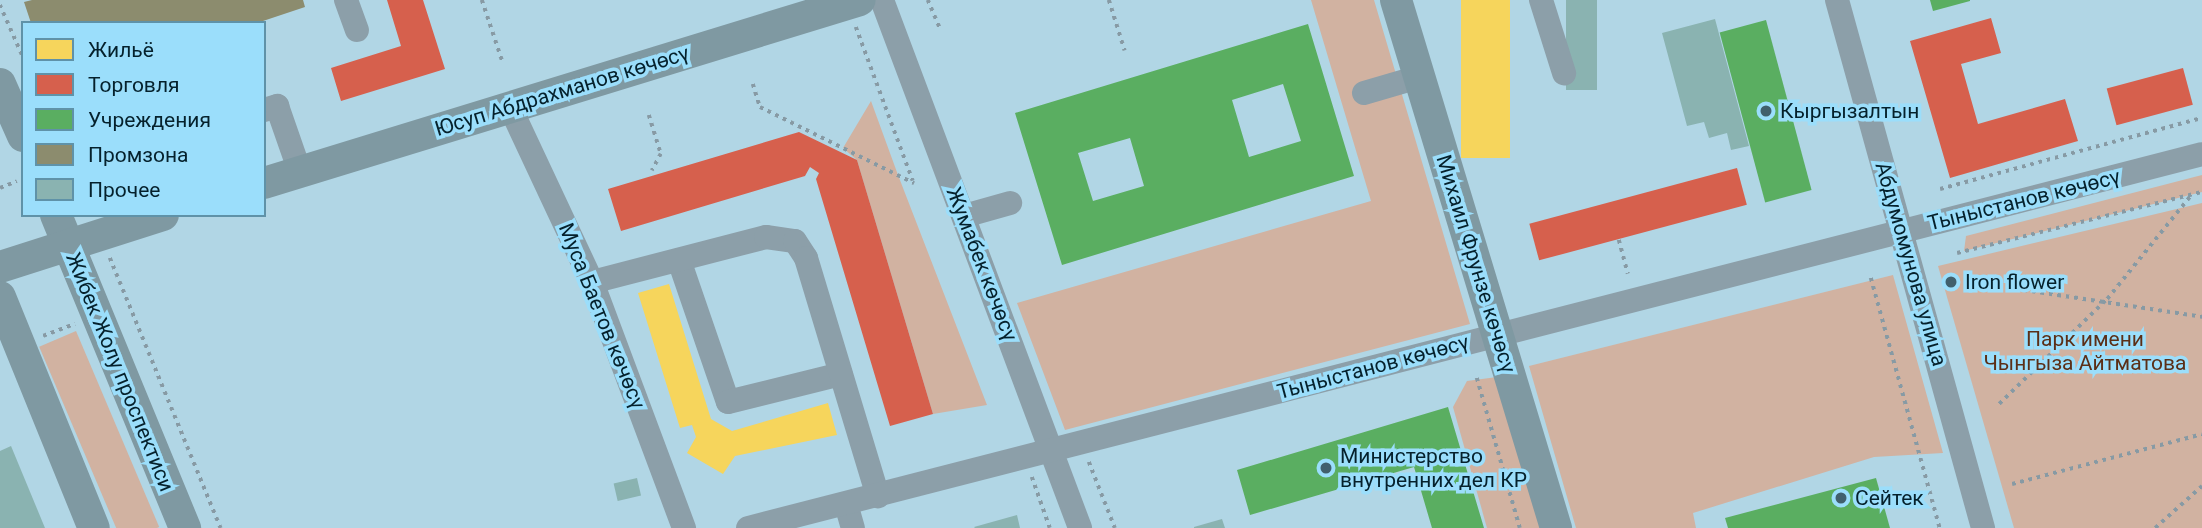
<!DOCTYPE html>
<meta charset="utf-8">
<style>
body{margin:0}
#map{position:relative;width:2202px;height:528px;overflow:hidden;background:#b1d6e5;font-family:Roboto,sans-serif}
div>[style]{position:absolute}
.green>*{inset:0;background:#d1b2a1;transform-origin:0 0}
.homes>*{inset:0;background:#f6d55c;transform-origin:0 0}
.shops>*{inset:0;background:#d6604d;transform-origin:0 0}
.public>*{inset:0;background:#5aae61;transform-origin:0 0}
.industry>*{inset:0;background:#8c8c6e}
.building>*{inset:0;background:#8ab3b1;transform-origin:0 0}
.path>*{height:3.5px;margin-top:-1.75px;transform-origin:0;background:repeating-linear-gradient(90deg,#879aa4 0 3.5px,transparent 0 8.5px)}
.minor>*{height:24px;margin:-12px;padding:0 12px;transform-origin:12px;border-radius:12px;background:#8c9fa9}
.major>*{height:32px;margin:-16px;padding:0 16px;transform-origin:16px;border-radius:16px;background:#7f99a2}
.dots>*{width:19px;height:19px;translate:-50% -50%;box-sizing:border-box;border:4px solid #9bdefb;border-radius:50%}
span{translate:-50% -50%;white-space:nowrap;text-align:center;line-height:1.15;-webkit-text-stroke:7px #9bdefb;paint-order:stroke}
.street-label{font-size:21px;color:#05212c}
.poi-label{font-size:21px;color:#05212c}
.left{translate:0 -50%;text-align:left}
.park-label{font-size:21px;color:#5b2f17}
.legend{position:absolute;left:21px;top:21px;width:245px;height:196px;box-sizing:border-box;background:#9bdefb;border:2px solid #5f92a8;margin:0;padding:9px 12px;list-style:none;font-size:21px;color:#05212c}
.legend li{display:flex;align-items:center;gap:14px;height:35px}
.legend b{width:35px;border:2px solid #5f92a8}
</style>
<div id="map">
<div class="green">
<i style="clip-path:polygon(1311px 0,1374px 0,1470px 324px,1065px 430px,1017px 303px,1371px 201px)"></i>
<i style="clip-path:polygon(871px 101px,898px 175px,987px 405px,933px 414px,857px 160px,843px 148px)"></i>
<i style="clip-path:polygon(2202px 175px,2202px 192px,1964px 251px,1966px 236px)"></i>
<i style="clip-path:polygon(2202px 203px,2202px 528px,2014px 528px,1938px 266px)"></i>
<i style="clip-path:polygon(1893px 275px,1943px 453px,1874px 457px,1693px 513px,1696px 528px,1576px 528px,1529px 366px)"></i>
<i style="left:76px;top:331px;width:213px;height:40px;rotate:67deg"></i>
<i style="clip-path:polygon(1497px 377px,1541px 528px,1487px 528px,1453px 407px,1467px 381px)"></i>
</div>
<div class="homes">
<i style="left:1461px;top:0;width:49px;height:158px"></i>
<i style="clip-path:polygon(669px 284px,711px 419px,732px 431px,828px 403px,837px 435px,735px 456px,723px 474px,687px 453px,696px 437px,692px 425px,680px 428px,638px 293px)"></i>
</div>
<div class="shops">
<i style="clip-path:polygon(387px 0,423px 0,445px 69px,341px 101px,331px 68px,401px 46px)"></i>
<i style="clip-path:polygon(1991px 18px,2001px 53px,1961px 64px,1978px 124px,2065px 99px,2078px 141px,1950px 178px,1910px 41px)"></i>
<i style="left:2183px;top:68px;width:38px;height:79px;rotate:75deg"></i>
<i style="clip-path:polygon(799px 132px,857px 160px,933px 414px,890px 426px,816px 179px,819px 173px,810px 167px,805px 176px,621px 231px,608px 189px)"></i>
<i style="left:1737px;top:168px;width:38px;height:215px;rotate:75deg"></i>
</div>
<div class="public">
<i style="clip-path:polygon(1930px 0,1970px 0,1970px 1px,1933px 11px)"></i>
<i style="left:1766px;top:20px;width:176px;height:48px;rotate:75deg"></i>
<i style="clip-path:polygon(evenodd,1308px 24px,1354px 176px,1062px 265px,1015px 113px,1308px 24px,1283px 84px,1301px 141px,1249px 157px,1232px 100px,1283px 84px,1308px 24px,1130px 138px,1144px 186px,1093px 201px,1078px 153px,1130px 138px)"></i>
<i style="clip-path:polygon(1448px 407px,1484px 528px,1432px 528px,1414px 467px,1250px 515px,1237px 470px)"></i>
<i style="clip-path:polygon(1876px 478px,1890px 528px,1728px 528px,1725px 518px)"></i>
</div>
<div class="industry">
<i style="clip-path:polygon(32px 0,303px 0,305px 7px,257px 23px,31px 23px,24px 2px)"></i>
</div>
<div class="building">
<i style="left:1566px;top:0;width:31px;height:90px"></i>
<i style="clip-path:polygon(1715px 19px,1749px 146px,1731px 150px,1727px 133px,1709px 138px,1704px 122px,1687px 126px,1662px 33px)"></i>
<i style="clip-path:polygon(11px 446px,45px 528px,0 528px,0 451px)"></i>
<i style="left:637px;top:478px;width:18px;height:24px;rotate:77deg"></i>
<i style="clip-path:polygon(1017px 515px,1020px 528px,975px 528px,974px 527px)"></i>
<i style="clip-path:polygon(1222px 519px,1225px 528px,1194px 528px,1194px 527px)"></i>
</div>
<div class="path">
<i style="left:482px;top:0;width:66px;rotate:71.6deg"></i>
<i style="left:928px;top:0;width:30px;rotate:67deg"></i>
<i style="left:1109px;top:0;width:53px;rotate:72.6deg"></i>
<i style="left:0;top:5px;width:57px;rotate:66.1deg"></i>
<i style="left:856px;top:27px;width:164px;rotate:69.7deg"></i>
<i style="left:753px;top:84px;width:24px;rotate:73deg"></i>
<i style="left:760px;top:107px;width:172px;rotate:26.3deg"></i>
<i style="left:649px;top:115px;width:41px;rotate:72.9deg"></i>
<i style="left:661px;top:154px;width:19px;rotate:118deg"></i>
<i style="left:0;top:188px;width:18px;rotate:-22deg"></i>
<i style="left:1940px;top:189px;width:271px;rotate:-15.2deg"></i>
<i style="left:1619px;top:240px;width:35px;rotate:75deg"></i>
<i style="left:1957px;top:253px;width:252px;rotate:-14deg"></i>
<i style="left:110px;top:258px;width:292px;rotate:67.7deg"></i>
<i style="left:1871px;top:278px;width:259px;rotate:74.6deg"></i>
<i style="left:1965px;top:281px;width:240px;rotate:8.6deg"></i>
<i style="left:43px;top:336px;width:34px;rotate:-21deg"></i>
<i style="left:1477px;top:378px;width:156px;rotate:74deg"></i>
<i style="left:1999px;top:404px;width:151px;rotate:-44.2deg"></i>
<i style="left:2107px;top:299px;width:135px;rotate:-51deg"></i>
<i style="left:1089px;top:462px;width:71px;rotate:68.5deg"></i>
<i style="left:1032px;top:477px;width:54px;rotate:70.6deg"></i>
<i style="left:2012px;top:484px;width:196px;rotate:-14.7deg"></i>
<i style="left:2155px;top:528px;width:63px;rotate:-41.8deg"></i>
</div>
<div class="minor">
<i style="left:346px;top:0;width:32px;rotate:70deg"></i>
<i style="left:882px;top:0;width:564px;rotate:69.44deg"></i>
<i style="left:1541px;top:0;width:77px;rotate:72.5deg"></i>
<i style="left:1837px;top:0;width:548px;rotate:74.54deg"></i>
<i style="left:1364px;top:93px;width:57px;rotate:-16.2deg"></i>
<i style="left:510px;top:107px;width:193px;rotate:64.9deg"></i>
<i style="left:592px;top:282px;width:263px;rotate:69.5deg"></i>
<i style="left:264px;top:110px;width:14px;rotate:-17deg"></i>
<i style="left:277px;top:106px;width:70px;rotate:70.8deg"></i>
<i style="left:964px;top:216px;width:48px;rotate:-15.8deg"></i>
<i style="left:679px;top:260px;width:150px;rotate:71deg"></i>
<i style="left:728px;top:402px;width:116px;rotate:-13.9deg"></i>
<i style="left:592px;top:282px;width:180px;rotate:-14.5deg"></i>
<i style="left:766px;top:237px;width:29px;rotate:8deg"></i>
<i style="left:795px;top:241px;width:20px;rotate:57deg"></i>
<i style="left:806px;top:258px;width:249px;rotate:73.2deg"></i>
<i style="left:846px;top:504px;width:25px;rotate:74deg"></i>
<i style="left:748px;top:528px;width:1501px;rotate:-14.42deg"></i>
</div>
<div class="major">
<i style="left:1396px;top:0;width:552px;rotate:73.14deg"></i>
<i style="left:0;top:84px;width:57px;rotate:66.1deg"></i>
<i style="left:264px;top:183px;width:623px;rotate:-17.07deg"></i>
<i style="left:56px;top:215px;width:339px;rotate:67.6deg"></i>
<i style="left:0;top:267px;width:171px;rotate:-17.7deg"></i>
<i style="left:0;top:297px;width:249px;rotate:67.9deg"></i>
</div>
<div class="dots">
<i style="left:1766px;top:111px;background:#41606d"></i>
<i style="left:1951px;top:282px;background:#41606d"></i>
<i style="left:1326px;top:468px;background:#41606d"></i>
<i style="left:1841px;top:498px;background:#41606d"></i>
</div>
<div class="street-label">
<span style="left:562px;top:91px;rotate:-17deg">Юсуп Абдрахманов көчөсү</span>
<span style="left:2024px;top:200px;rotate:-14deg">Тыныстанов көчөсү</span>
<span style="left:982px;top:264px;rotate:69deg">Жумабек көчөсү</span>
<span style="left:1476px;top:264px;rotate:73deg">Михаил Фрунзе көчөсү</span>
<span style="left:1911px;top:264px;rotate:74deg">Абдумомунова улица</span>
<span style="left:602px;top:316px;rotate:68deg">Муса Баетов көчөсү</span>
<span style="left:1373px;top:367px;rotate:-15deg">Тыныстанов көчөсү</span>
<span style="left:120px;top:372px;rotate:68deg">Жибек Жолу проспектиси</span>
</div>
<div class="poi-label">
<span class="left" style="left:1780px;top:111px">Кыргызалтын</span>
<span class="left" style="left:1965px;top:282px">Iron flower</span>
<span class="left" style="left:1340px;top:468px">Министерство<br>внутренних дел КР</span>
<span class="left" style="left:1855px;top:498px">Сейтек</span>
</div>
<div class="park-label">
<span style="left:2085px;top:351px">Парк имени<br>Чынгыза Айтматова</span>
</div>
<ul class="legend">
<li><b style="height:19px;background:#f6d55c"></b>Жильё</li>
<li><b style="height:19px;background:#d6604d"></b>Торговля</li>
<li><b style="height:19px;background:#5aae61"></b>Учреждения</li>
<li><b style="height:19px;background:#8c8c6e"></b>Промзона</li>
<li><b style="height:19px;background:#8ab3b1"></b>Прочее</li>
</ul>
</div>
